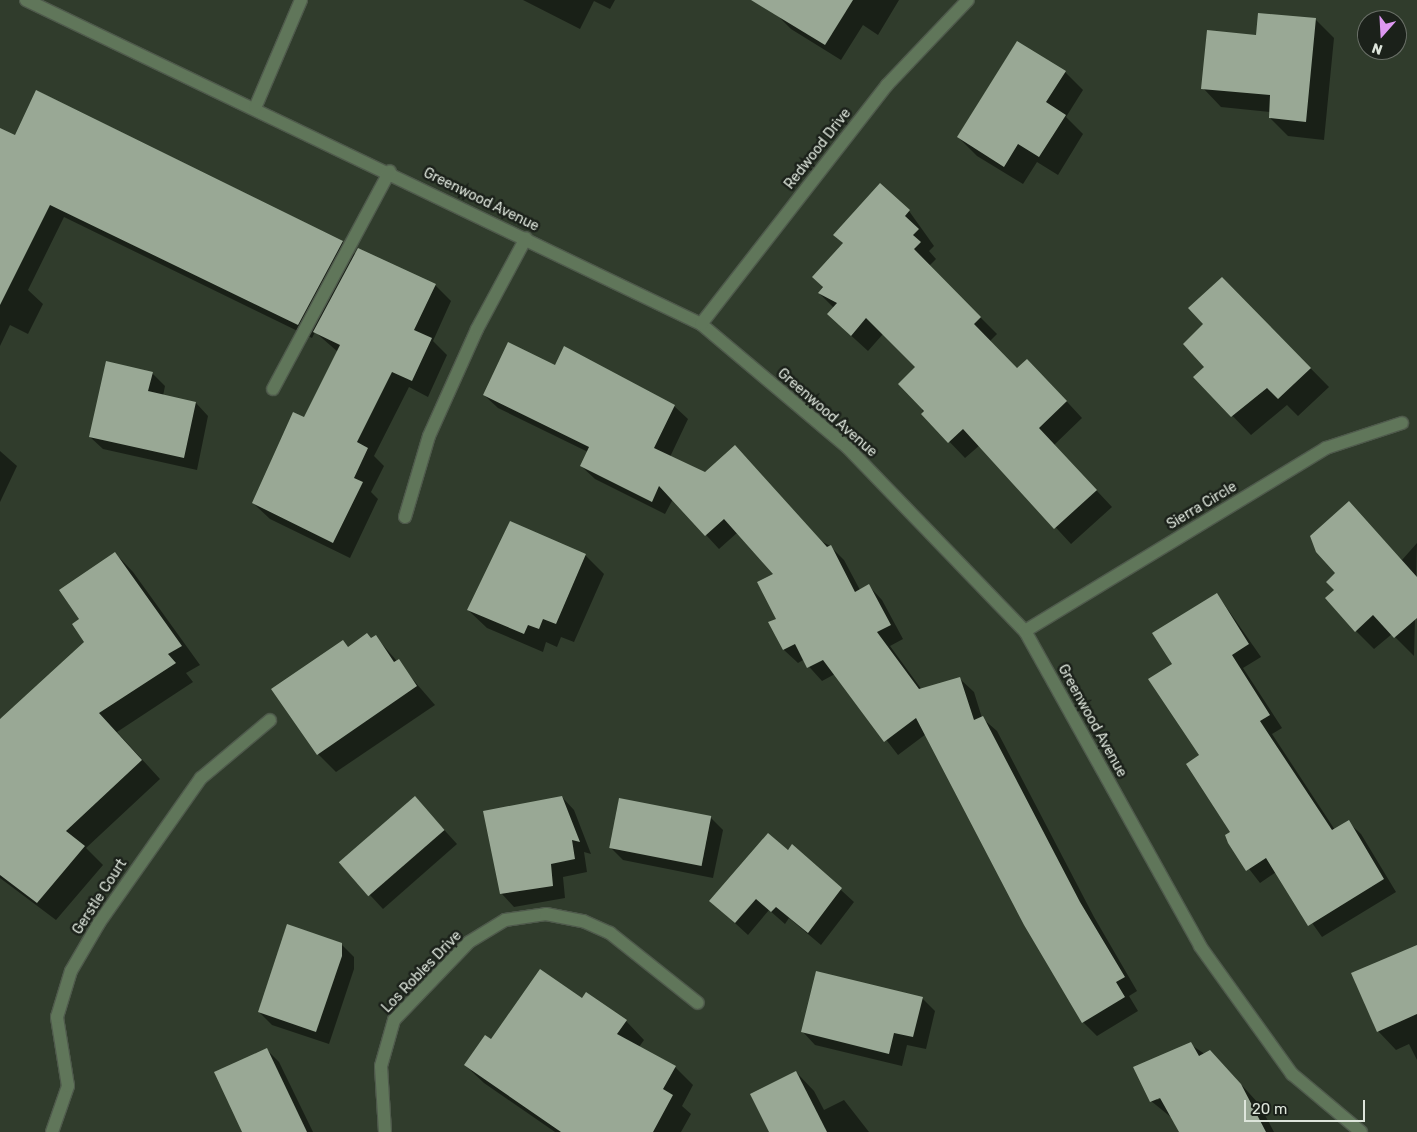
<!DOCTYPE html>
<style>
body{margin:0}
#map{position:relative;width:1417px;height:1132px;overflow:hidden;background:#303c2c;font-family:Rubik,sans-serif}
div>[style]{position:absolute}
.shadow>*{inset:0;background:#0007}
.building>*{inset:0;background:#99a895;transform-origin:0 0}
.roads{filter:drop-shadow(1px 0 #4f5a4c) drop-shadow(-1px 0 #4f5a4c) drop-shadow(0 1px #4f5a4c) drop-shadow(0 -1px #4f5a4c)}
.minor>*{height:12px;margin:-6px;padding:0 6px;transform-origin:6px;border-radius:6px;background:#60765a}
span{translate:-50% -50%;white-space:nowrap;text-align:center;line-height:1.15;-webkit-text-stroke:5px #1b211a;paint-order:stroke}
.street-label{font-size:14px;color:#dde5db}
.north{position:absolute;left:1357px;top:10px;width:50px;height:50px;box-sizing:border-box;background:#1b211a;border:1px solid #696f67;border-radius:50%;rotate:199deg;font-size:14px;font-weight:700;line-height:20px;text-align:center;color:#dde5db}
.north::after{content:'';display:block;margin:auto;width:18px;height:22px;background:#de98f2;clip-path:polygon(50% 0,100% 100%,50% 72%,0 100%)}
.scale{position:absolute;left:1244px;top:1100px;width:121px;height:22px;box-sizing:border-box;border:2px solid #dde5db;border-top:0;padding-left:6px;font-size:15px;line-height:18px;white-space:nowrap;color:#dde5db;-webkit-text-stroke:4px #1b211a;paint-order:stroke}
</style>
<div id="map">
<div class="shadow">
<i style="clip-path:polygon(523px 0,615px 0,610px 9px,594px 1px,580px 29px)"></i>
<i style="clip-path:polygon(783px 0,899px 0,878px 35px,863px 25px,841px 60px,791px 29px,775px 13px)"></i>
<i style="clip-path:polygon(1315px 19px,1334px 38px,1324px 140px,1288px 136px,1270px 118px,1270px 112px,1221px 107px,1203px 88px,1258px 36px)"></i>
<i style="clip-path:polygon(1065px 72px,1083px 90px,1066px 117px,1083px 134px,1058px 175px,1037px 162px,1023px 184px,977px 156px,958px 137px)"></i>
<i style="clip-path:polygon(37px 91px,343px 242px,356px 255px,435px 285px,451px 301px,433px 341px,447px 355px,428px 397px,409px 387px,374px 456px,384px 466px,371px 492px,378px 499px,350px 558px,270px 519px,253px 503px,305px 419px,338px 352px,315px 332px,312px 338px,64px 217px,28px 290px,43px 304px,28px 334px,10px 325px,0 346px,0 129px,16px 136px)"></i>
<i style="clip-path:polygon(909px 211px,934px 246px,929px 251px,936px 259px,929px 266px,997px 334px,989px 342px,1018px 370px,1044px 377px,1082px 418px,1054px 445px,1112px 507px,1071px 544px,980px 445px,965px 458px,923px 414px,917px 367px,883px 334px,868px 351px,845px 330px,834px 308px,819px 293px,844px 244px,834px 235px)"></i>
<i style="clip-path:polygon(1240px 297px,1329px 387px,1298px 416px,1287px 405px,1251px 435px,1195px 377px,1206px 367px)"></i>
<i style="clip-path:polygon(555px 366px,674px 406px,688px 419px,670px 457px,830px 546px,844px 560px,860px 590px,869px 586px,882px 600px,903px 639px,890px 646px,922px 690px,960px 679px,974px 692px,982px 718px,997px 731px,1094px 917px,1137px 991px,1129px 996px,1138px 1011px,1097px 1036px,1083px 1022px,926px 734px,898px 755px,835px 674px,822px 681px,803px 660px,798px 663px,784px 650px,770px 623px,777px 619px,775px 575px,738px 532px,719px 549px,673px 499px,665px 514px,595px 479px,581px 466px,588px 452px,498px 408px,484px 395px)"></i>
<i style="clip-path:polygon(152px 373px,165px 386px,163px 396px,196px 403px,208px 416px,197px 470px,103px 449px,90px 437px)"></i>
<i style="clip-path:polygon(0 451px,17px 466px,0 502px)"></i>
<i style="clip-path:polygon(1349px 503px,1402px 560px,1417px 543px,1414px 656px,1392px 634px,1374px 649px,1356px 631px,1335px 590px)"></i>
<i style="clip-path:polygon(115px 553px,133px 572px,200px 665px,186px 673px,193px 682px,117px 732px,160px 779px,86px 848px,103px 865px,56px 920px,0 878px,0 751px,86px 643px,81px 620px)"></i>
<i style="clip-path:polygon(585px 555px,604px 574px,574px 642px,561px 637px,557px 647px,546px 642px,543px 652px,487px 628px,468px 610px)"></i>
<i style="clip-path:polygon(1217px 594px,1261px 657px,1243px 668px,1282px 728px,1272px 734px,1335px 830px,1348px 822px,1361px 834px,1396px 892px,1322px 937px,1276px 872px,1260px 883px,1229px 843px,1231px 832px,1200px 756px,1173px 665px)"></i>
<i style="clip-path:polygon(376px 637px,435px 705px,336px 772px,318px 754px,349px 648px)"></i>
<i style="clip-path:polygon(562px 797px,574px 810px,591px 854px,584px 852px,587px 872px,563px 877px,565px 898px,514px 907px,502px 894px,485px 812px)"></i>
<i style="clip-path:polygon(427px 811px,457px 844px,383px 909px,341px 864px)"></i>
<i style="clip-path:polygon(710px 817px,723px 830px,713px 878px,623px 860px,610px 847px)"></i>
<i style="clip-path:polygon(793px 846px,854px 902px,821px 945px,789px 918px,785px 924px,769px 910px,748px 935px,711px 901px)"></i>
<i style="clip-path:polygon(341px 944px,354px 957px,354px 969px,329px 1044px,272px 1025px,259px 1012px)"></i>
<i style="clip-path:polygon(1417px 946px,1417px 1060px,1409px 1044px,1396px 1050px,1378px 1031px)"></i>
<i style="clip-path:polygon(922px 998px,935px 1011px,926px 1049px,907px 1045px,902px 1066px,815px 1045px,803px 1032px)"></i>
<i style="clip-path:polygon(582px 999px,626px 1021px,644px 1040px,639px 1047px,675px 1067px,693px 1085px,682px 1106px,691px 1114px,681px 1132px,555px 1132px,484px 1083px,465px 1065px,491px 1041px)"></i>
<i style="clip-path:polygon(evenodd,1190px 1044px,1228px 1070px,1259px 1104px,1274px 1132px,1180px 1132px,1172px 1118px,1151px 1101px,1190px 1044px,1166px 1097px,1157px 1100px,1157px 1098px,1166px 1097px)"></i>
<i style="clip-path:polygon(266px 1049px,279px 1062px,313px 1132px,243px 1132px)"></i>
<i style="clip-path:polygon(796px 1072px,814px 1091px,824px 1110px,844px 1100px,869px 1132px,770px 1132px)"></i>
</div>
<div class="building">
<i style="clip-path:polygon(751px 0,853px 0,825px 45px)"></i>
<i style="clip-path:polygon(1258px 13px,1316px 18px,1306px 122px,1269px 118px,1270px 95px,1201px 89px,1207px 30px,1256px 35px)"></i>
<i style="clip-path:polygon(1017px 41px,1066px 71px,1046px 102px,1066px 115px,1039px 157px,1018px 144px,1004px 167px,957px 137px)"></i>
<i style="clip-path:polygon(36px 90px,343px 241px,298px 325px,50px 205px,0 305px,0 128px,15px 135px)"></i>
<i style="clip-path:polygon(880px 183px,910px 210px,905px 216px,919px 229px,913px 235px,921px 242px,914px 249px,981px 317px,974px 324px,1017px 368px,1027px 359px,1067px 401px,1039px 428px,1097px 490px,1054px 529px,963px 429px,948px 443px,921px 414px,924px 411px,898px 384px,915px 367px,866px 318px,851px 336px,827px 314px,837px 303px,818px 293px,823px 287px,812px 277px,843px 243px,833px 235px)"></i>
<i style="clip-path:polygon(358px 248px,436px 284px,414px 330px,432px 338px,412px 381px,392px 372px,357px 442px,368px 448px,354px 478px,363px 482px,333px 543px,252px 503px,293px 412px,304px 417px,340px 345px,313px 332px)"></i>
<i style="clip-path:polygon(1222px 277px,1311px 368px,1278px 399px,1267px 388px,1231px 417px,1193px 377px,1204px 367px,1183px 344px,1203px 324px,1188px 308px)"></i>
<i style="clip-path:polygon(508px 342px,555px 365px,564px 346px,675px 405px,654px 448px,705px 472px,735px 445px,827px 547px,831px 545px,855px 592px,869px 584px,891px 625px,877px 632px,919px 689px,960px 677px,974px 720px,983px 716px,1080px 902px,1125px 977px,1116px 982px,1125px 997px,1082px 1023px,1024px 925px,916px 718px,884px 742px,823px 660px,807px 668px,795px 644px,783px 650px,768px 622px,776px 619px,757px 582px,773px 574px,724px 519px,705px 536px,659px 486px,652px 502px,580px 466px,589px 447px,483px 395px)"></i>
<i style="clip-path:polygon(106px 361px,153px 372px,148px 391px,196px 402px,184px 458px,89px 437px)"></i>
<i style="clip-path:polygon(1349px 501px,1417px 577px,1417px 618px,1394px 638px,1373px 615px,1355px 632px,1325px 598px,1334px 590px,1326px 582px,1335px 573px,1316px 552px,1310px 536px)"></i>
<i style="clip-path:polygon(510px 521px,586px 554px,556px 624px,543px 619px,539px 629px,528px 625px,524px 634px,467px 610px)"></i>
<i style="clip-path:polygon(115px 552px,182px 646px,168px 654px,176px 663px,99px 713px,142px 760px,66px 831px,85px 846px,37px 903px,0 875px,0 719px,84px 642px,72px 624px,79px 619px,59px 590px)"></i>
<i style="clip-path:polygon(1217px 593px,1249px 644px,1232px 655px,1270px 715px,1260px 721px,1332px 830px,1349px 820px,1384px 879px,1308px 926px,1266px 858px,1246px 871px,1228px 843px,1225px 835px,1230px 832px,1186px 764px,1199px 755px,1148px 679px,1172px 664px,1152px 633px)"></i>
<i style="clip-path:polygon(367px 633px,371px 638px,376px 635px,394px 662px,399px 659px,417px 686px,317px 755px,271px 689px,343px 640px,348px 647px)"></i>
<i style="left:415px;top:796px;width:45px;height:101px;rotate:49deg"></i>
<i style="clip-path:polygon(562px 796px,580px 842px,572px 840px,575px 859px,551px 864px,553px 886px,500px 894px,483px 811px)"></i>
<i style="left:619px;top:798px;width:94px;height:51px;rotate:11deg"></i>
<i style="clip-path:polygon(768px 833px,788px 850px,792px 844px,842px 888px,808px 933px,776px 907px,771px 912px,756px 899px,735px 923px,709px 901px)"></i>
<i style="clip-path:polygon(287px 924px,342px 943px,342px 956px,316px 1032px,258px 1012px)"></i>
<i style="clip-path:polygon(1417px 945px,1417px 1014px,1377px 1032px,1351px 973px)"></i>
<i style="clip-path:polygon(540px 969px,582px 998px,586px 992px,627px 1020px,617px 1034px,676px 1066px,663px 1089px,673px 1095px,653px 1132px,561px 1132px,464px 1065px,485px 1035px,491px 1039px)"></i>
<i style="clip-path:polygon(816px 971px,923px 997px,913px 1037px,894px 1033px,889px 1054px,801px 1032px)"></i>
<i style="clip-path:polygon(1191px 1042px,1199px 1056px,1210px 1050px,1241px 1084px,1266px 1132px,1179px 1132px,1160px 1098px,1150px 1102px,1133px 1067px)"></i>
<i style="clip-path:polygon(267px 1048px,307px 1132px,242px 1132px,214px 1072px)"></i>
<i style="clip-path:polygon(796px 1071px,827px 1132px,769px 1132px,750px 1094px)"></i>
</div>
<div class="roads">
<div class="minor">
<i style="left:26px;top:0;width:749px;rotate:25.64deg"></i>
<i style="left:701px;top:324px;width:192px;rotate:40.1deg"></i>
<i style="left:848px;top:448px;width:255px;rotate:46deg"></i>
<i style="left:1025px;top:631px;width:360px;rotate:60.9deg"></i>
<i style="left:1200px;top:946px;width:158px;rotate:54.3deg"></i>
<i style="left:1292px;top:1074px;width:90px;rotate:40deg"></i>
<i style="left:255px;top:108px;width:117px;rotate:-66.9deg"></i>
<i style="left:701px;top:324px;width:303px;rotate:-52.1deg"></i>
<i style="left:887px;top:85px;width:117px;rotate:-46.4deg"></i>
<i style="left:273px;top:389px;width:247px;rotate:-61.8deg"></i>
<i style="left:405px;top:517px;width:84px;rotate:-73.5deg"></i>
<i style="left:429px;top:436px;width:117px;rotate:-65.8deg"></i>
<i style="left:477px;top:329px;width:103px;rotate:-61.7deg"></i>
<i style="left:1025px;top:631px;width:352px;rotate:-31.3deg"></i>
<i style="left:1326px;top:448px;width:80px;rotate:-18.2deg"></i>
<i style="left:52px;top:1132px;width:49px;rotate:-70.8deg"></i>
<i style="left:68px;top:1086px;width:70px;rotate:-99.1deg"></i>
<i style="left:57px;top:1017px;width:48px;rotate:-73.1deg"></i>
<i style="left:71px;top:971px;width:56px;rotate:-59.7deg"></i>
<i style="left:99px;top:923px;width:177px;rotate:-54.9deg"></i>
<i style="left:201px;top:778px;width:90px;rotate:-40deg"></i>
<i style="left:385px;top:1132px;width:66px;rotate:-93.5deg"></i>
<i style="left:381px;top:1066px;width:48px;rotate:-74.2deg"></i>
<i style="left:394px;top:1020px;width:108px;rotate:-46.1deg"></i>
<i style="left:469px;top:942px;width:42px;rotate:-31.4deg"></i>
<i style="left:505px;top:920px;width:41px;rotate:-8.3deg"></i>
<i style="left:546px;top:914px;width:38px;rotate:11deg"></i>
<i style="left:583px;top:921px;width:30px;rotate:24deg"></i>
<i style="left:610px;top:933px;width:112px;rotate:38.5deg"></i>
</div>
</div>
<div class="street-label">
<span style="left:818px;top:149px;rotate:-52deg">Redwood Drive</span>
<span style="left:481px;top:200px;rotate:26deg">Greenwood Avenue</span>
<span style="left:827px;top:413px;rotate:41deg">Greenwood Avenue</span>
<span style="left:1202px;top:506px;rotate:-31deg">Sierra Circle</span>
<span style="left:1092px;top:721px;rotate:61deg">Greenwood Avenue</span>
<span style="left:100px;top:897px;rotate:-57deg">Gerstle Court</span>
<span style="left:422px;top:972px;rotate:-46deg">Los Robles Drive</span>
</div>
<div class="north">N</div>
<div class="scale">20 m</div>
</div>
